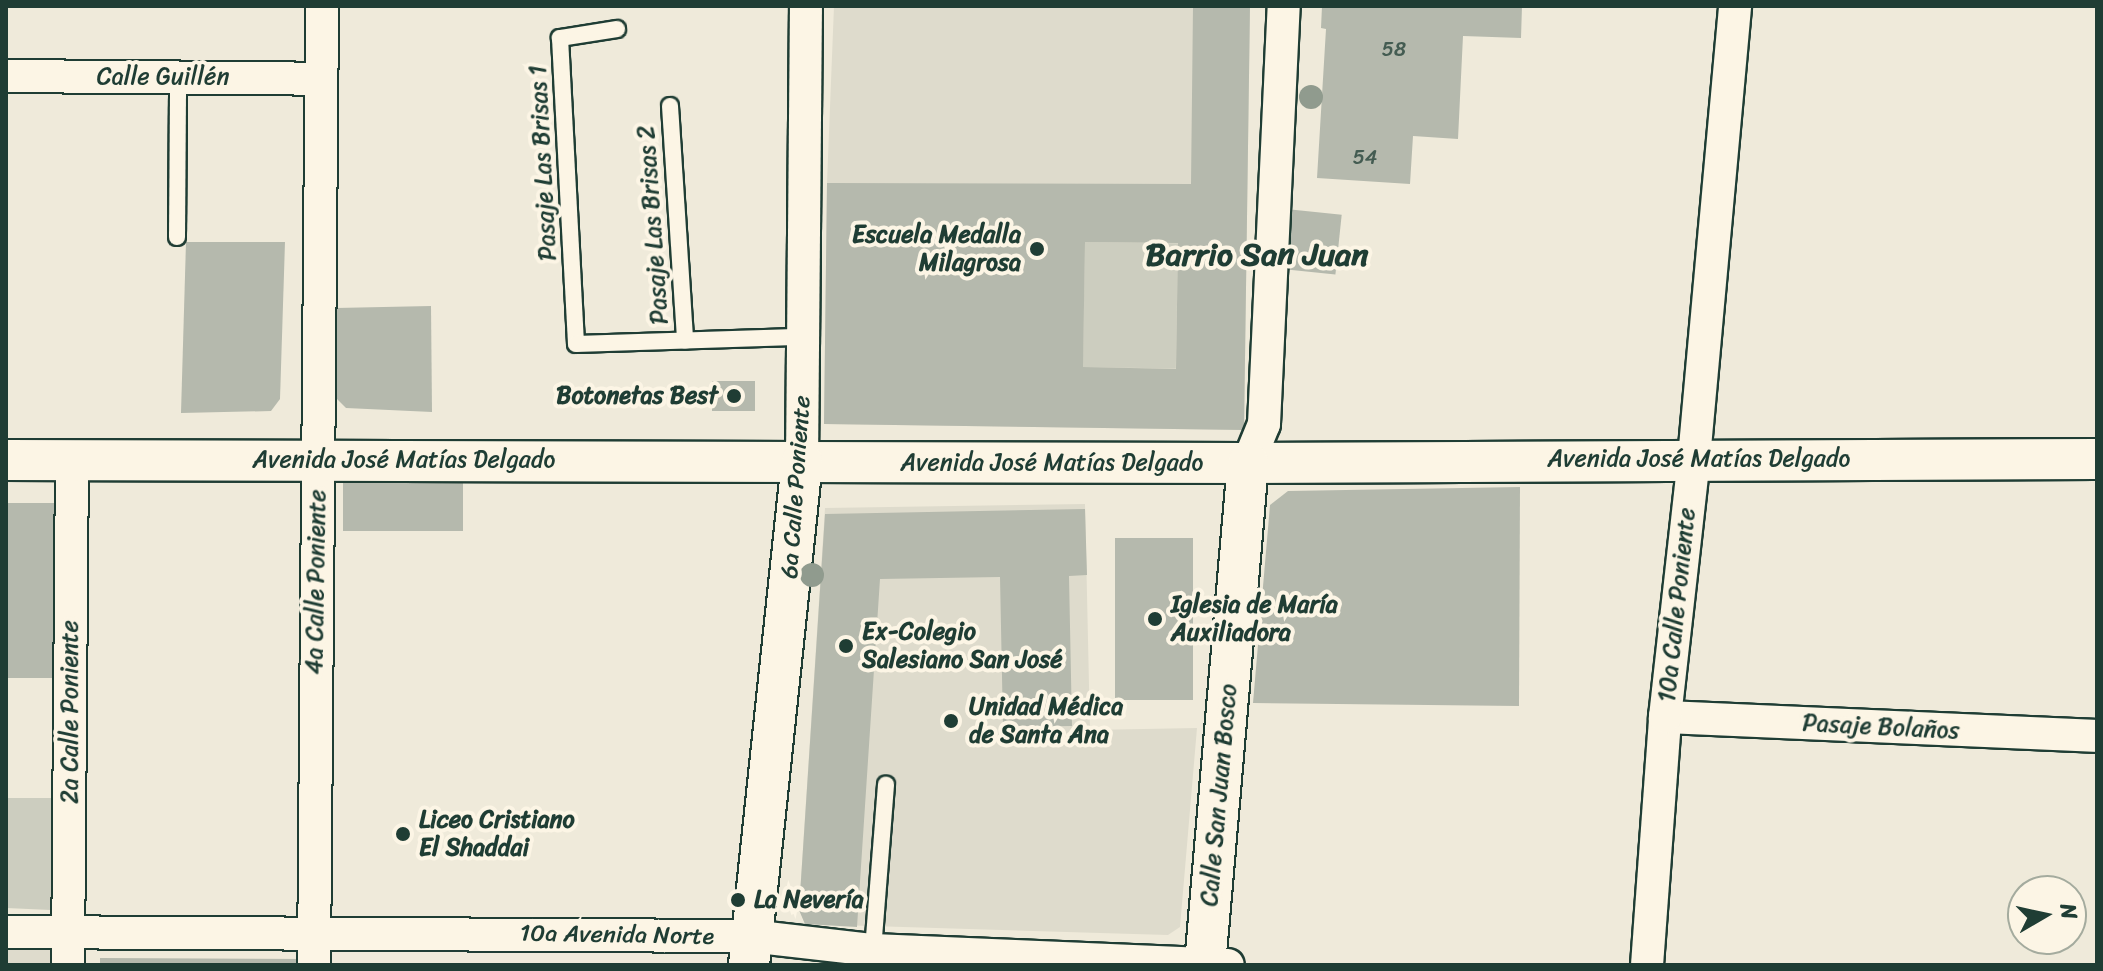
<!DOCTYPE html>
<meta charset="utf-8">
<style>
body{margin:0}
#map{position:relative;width:2103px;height:971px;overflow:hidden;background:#efeada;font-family:Sriracha,sans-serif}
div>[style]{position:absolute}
.built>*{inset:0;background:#dedbcc;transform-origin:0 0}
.green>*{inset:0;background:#cccdbf;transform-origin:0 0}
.building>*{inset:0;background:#b5b9ad;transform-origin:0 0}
.roads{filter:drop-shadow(2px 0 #1f3d34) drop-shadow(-2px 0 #1f3d34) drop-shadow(0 2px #1f3d34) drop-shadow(0 -2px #1f3d34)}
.service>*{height:16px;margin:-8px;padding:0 8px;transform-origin:8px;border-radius:8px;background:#fcf5e5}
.minor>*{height:32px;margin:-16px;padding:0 16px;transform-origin:16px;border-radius:16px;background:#fcf5e5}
.tertiary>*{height:40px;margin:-20px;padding:0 20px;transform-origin:20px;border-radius:20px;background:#fcf5e5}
.trees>*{width:24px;height:24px;margin:-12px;border-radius:50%;background:#909b8e}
.dots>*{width:22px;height:22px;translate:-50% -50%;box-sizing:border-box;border:4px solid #fcf5e5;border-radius:50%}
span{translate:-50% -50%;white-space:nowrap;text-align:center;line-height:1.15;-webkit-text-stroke:8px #fcf5e5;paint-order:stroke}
.number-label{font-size:20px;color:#445c52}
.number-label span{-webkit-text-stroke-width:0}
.street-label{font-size:24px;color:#1f3d34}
.poi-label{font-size:24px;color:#1f3d34;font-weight:700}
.right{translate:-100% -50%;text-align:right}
.left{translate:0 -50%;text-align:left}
.district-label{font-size:32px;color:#1f3d34;font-weight:700}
.frame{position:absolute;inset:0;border:8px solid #1f3d34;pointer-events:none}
.north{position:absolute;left:2007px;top:875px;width:80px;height:80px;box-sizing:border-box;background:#fcf5e5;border:2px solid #a4ab9e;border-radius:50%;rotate:81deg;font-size:22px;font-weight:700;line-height:32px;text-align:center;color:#1f3d34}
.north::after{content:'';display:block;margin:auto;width:28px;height:36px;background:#1f3d34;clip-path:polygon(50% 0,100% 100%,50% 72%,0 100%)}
</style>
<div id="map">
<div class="built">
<i style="clip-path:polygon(834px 6px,1250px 6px,1244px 430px,824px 424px,827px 183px)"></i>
<i style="clip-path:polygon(1085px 504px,1090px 730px,1197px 728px,1180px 927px,1168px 935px,805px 924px,799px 909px,825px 508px)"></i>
<i style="left:6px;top:932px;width:62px;height:33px;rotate:2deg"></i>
</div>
<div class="green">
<i style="left:1085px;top:242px;width:93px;height:125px;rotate:1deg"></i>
<i style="clip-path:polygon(6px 798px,61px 798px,63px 898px,51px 910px,6px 908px)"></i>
</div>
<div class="building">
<i style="clip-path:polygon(evenodd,1193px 6px,1250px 6px,1244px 430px,824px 424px,827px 183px,1191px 184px,1193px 6px,1085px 242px,1178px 243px,1176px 369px,1083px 367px,1085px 242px)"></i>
<i style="clip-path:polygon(1322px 6px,1522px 6px,1521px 38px,1463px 36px,1458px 139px,1413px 136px,1410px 184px,1317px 178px,1326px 29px,1321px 28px)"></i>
<i style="left:1286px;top:209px;width:56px;height:60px;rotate:6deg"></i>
<i style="clip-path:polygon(186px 242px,285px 242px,280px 399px,271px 411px,181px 413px)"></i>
<i style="clip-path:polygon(431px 306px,432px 412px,346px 408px,336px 398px,336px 308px)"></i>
<i style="left:712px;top:381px;width:43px;height:30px"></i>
<i style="left:463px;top:481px;width:50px;height:120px;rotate:90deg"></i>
<i style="clip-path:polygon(1520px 487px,1519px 706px,1253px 703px,1270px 505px,1288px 491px)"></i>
<i style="left:6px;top:503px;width:52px;height:175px"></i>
<i style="clip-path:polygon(1085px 509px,1087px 575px,1069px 576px,1072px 726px,1003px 727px,1000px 577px,880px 579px,857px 927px,805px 924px,799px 910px,825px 514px)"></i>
<i style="left:1115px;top:538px;width:78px;height:162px"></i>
<i style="clip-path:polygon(100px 958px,308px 959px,308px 965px,100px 965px)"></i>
</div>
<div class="roads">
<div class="service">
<i style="left:617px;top:29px;width:58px;rotate:171deg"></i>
<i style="left:560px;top:38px;width:306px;rotate:87deg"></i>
<i style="left:576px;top:344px;width:227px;rotate:-1.8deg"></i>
<i style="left:670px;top:106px;width:235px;rotate:86.3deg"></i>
<i style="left:177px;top:237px;width:160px;rotate:-89.6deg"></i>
<i style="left:873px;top:950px;width:166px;rotate:-85.5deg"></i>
</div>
<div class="minor">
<i style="left:6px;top:76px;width:315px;rotate:0.5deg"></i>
<i style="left:802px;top:462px;width:456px;rotate:-89.5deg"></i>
<i style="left:1248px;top:463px;width:42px;rotate:-67.7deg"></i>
<i style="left:1264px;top:424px;width:418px;rotate:-87.3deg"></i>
<i style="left:1665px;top:717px;width:432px;rotate:2.5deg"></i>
<i style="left:6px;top:932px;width:744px;rotate:0.31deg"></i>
<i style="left:750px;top:936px;width:124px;rotate:6.5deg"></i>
<i style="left:873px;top:950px;width:355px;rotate:2.4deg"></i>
<i style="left:68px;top:965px;width:505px;rotate:-89.55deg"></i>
<i style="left:314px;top:965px;width:959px;rotate:-89.52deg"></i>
<i style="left:1647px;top:965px;width:249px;rotate:-85.8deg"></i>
<i style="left:1665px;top:717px;width:261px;rotate:-83.6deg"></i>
<i style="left:1694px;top:458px;width:454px;rotate:-84.8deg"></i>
</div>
<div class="tertiary">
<i style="left:6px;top:460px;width:1242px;rotate:0.14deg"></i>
<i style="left:1248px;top:463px;width:849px;rotate:-0.27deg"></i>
<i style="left:749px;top:965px;width:506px;rotate:-83.99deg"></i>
<i style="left:1205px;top:965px;width:504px;rotate:-85.1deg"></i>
</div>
</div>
<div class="trees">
<i style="left:1311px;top:97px"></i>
<i style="left:812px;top:575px"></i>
</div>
<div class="dots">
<i style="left:1037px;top:249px;background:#1f3d34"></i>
<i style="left:734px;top:396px;background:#1f3d34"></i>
<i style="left:1155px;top:619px;background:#1f3d34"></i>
<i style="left:846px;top:646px;background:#1f3d34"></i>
<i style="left:951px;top:721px;background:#1f3d34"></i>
<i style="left:403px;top:834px;background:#1f3d34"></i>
<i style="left:738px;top:900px;background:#1f3d34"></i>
</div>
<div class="number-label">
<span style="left:1394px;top:49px">58</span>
<span style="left:1365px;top:157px">54</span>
</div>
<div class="street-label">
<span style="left:163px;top:77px">Calle Guillén</span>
<span style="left:543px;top:163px;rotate:-93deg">Pasaje Las Brisas 1</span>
<span style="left:653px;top:225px;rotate:-94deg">Pasaje Las Brisas 2</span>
<span style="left:1699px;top:459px">Avenida José Matías Delgado</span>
<span style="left:404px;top:460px">Avenida José Matías Delgado</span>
<span style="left:1052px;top:463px">Avenida José Matías Delgado</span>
<span style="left:796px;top:487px;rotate:-86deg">6a Calle Poniente</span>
<span style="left:316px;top:582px;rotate:-89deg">4a Calle Poniente</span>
<span style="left:1677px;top:605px;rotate:-84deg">10a Calle Poniente</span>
<span style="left:70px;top:712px;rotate:-90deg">2a Calle Poniente</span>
<span style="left:1881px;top:727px;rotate:3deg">Pasaje Bolaños</span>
<span style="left:1219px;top:795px;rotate:-85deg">Calle San Juan Bosco</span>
<span style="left:617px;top:935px;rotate:1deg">10a Avenida Norte</span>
</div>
<div class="poi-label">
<span class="right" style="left:1021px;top:249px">Escuela Medalla<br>Milagrosa</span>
<span class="right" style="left:718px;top:396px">Botonetas Best</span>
<span class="left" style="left:1171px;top:619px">Iglesia de María<br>Auxiliadora</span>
<span class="left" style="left:862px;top:646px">Ex-Colegio<br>Salesiano San José</span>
<span class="left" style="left:969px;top:721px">Unidad Médica<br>de Santa Ana</span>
<span class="left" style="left:419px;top:834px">Liceo Cristiano<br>El Shaddai</span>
<span class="left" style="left:754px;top:900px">La Nevería</span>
</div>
<div class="district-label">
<span style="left:1257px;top:255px">Barrio San Juan</span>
</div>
<div class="frame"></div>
<div class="north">N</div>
</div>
